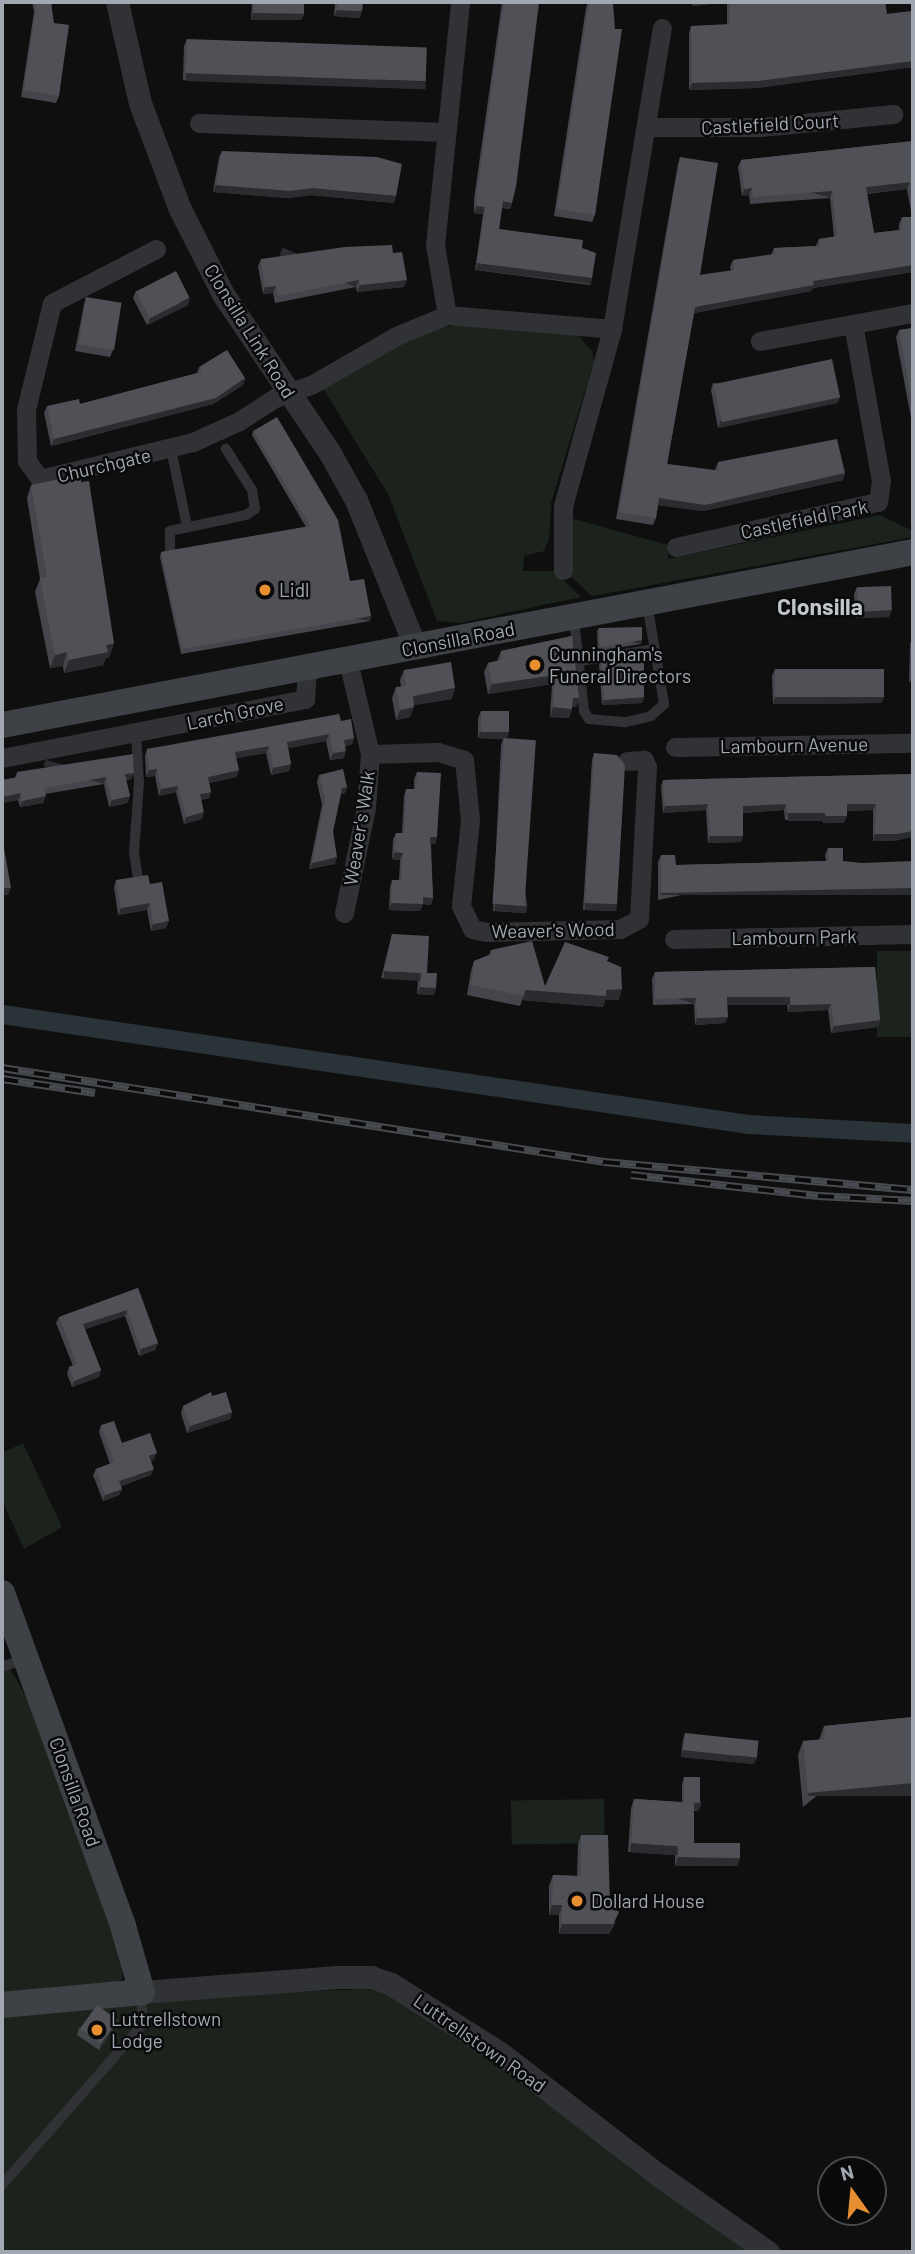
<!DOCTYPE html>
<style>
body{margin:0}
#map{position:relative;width:915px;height:2254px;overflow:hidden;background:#0f0f10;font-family:Barlow,sans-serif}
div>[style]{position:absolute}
.green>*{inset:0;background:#1c231c;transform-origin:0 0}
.canal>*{height:19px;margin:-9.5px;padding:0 9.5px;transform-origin:9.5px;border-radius:9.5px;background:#293338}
.service>*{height:10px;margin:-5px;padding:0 5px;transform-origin:5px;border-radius:5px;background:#303235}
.minor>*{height:19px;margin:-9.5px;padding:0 9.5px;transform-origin:9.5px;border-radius:9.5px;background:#303235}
.tertiary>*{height:23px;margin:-11.5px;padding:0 11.5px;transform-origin:11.5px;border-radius:11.5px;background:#303235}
.secondary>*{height:26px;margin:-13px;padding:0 13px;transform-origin:13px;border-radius:13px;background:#3e4145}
.rail>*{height:8px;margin-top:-4px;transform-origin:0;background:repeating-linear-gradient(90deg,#0a0a0b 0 16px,#474a4e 0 32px);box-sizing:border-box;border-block:2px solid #474a4e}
.wall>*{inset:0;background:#45464b}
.shaded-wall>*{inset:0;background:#2b2c2f;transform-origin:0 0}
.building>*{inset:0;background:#4f5156;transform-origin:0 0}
.dots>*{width:19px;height:19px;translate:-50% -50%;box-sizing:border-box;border:4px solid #0a0a0b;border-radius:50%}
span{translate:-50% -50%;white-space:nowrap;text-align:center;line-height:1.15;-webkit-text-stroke:5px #0a0a0b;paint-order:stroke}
.street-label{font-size:19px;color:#a1a8b1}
.poi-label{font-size:19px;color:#a1a8b1}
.left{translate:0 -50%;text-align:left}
.quarter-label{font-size:23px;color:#c1c6cd;font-weight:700}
.frame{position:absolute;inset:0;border:4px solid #a1a8b1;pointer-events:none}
.north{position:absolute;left:817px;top:2156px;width:70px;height:70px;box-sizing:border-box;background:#0a0a0b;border:2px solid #46494d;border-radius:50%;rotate:345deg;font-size:19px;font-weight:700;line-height:28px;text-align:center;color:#a1a8b1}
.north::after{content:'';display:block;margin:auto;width:24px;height:32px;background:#e78f30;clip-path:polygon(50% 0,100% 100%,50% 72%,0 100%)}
</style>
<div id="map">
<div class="green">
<i style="clip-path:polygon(463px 324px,577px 334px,592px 351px,594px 361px,551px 503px,549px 539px,544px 551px,524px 556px,523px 571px,554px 571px,581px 597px,459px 623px,437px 621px,388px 494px,324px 390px,336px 376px,422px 330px)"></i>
<i style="clip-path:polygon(880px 515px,913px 531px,913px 537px,592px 596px,570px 576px,568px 522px,574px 519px,668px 545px,668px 559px)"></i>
<i style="left:877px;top:951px;width:36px;height:86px"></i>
<i style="clip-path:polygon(23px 1443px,62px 1527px,24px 1549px,2px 1500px,2px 1453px)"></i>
<i style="clip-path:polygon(2px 1655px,27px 1698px,123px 1963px,122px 1979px,111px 1986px,2px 1998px)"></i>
<i style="left:604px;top:1799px;width:44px;height:93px;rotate:89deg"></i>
<i style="clip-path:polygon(368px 1989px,409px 2001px,457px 2030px,512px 2078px,751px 2252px,2px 2252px,2px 2014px,243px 1994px)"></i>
</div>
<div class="canal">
<i style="left:2px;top:1014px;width:755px;rotate:8.38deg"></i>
<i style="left:749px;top:1124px;width:164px;rotate:3.1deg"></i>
</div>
<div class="service">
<i style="left:171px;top:449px;width:79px;rotate:78.3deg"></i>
<i style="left:170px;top:549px;width:18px;rotate:-90deg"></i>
<i style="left:170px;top:531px;width:78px;rotate:-11.9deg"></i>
<i style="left:246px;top:515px;width:11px;rotate:-34deg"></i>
<i style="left:255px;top:509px;width:19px;rotate:-99deg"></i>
<i style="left:252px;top:490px;width:49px;rotate:-122.4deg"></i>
<i style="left:574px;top:619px;width:93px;rotate:83.8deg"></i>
<i style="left:584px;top:711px;width:9px;rotate:58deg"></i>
<i style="left:589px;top:719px;width:37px;rotate:5deg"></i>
<i style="left:626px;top:722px;width:26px;rotate:-13deg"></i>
<i style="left:651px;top:716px;width:18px;rotate:-43deg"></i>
<i style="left:664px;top:704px;width:102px;rotate:-99.6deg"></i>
<i style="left:580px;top:661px;width:76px;rotate:-9.1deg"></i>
<i style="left:136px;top:734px;width:49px;rotate:86.5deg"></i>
<i style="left:139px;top:783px;width:70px;rotate:94.1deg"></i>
<i style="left:134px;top:853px;width:25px;rotate:81deg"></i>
<i style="left:2px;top:1667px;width:25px;rotate:-21deg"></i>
<i style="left:2px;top:2185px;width:213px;rotate:-48.8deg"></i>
<i style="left:142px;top:2025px;width:33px;rotate:-90deg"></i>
</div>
<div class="minor">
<i style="left:199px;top:123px;width:245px;rotate:2.1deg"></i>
<i style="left:646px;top:127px;width:115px"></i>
<i style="left:761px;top:127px;width:133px;rotate:-5.6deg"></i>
<i style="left:156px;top:249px;width:117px;rotate:152.6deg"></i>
<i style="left:52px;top:303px;width:110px;rotate:103.7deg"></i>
<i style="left:26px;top:410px;width:51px;rotate:88.9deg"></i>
<i style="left:27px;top:461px;width:22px;rotate:54deg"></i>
<i style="left:40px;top:479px;width:157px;rotate:-13.6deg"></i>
<i style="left:193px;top:442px;width:51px;rotate:-24.5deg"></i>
<i style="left:239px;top:421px;width:43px;rotate:-32.6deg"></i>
<i style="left:275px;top:398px;width:40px;rotate:-20.2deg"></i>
<i style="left:313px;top:384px;width:96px;rotate:-30deg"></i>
<i style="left:396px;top:336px;width:55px;rotate:-22.4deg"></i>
<i style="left:447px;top:315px;width:166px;rotate:4.8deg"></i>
<i style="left:447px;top:315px;width:71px;rotate:-99.7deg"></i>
<i style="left:435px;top:245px;width:244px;rotate:-84.1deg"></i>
<i style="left:760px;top:341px;width:156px;rotate:-10.4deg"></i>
<i style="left:676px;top:547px;width:207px;rotate:-12.6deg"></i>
<i style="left:878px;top:502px;width:21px;rotate:-82deg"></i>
<i style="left:881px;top:481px;width:159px;rotate:-100.1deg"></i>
<i style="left:563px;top:570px;width:64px;rotate:-90deg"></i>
<i style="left:563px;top:506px;width:184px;rotate:-74.5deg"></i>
<i style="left:612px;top:329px;width:305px;rotate:-80.6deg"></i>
<i style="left:675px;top:747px;width:238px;rotate:-1deg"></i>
<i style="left:370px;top:754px;width:68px;rotate:-1.7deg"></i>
<i style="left:438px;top:752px;width:27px;rotate:17deg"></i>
<i style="left:464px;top:760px;width:60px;rotate:84.3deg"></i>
<i style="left:470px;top:820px;width:86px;rotate:96deg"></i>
<i style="left:461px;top:906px;width:25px;rotate:64deg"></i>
<i style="left:472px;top:929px;width:14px;rotate:12deg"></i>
<i style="left:486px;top:932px;width:134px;rotate:-1.3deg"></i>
<i style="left:620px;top:929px;width:21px;rotate:-28deg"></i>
<i style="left:639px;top:919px;width:152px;rotate:-87deg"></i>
<i style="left:647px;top:767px;width:8px;rotate:-113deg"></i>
<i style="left:644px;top:760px;width:17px;rotate:177deg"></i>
<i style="left:2px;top:758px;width:309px;rotate:-11deg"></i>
<i style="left:305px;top:699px;width:30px;rotate:-86deg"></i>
<i style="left:344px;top:913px;width:107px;rotate:-78.2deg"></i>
<i style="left:366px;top:808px;width:54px;rotate:-85.8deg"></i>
<i style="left:370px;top:754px;width:96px;rotate:-103.3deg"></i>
<i style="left:674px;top:939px;width:239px;rotate:-1.2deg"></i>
</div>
<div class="tertiary">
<i style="left:117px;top:2px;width:104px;rotate:77.2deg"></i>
<i style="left:140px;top:103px;width:111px;rotate:69.4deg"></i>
<i style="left:179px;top:207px;width:97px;rotate:63.2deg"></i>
<i style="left:223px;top:294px;width:194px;rotate:56.1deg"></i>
<i style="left:331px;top:455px;width:51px;rotate:60.9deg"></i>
<i style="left:356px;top:500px;width:157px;rotate:68deg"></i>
<i style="left:142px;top:1992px;width:196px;rotate:-4.4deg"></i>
<i style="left:337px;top:1977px;width:34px"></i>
<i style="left:371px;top:1977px;width:21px;rotate:19deg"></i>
<i style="left:391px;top:1984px;width:129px;rotate:32.3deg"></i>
<i style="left:500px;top:2053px;width:198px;rotate:37.6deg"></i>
<i style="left:657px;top:2174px;width:136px;rotate:35.1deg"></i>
</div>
<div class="secondary">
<i style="left:2px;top:725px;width:927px;rotate:-10.75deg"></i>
<i style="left:2px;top:1593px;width:354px;rotate:70deg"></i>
<i style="left:123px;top:1926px;width:69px;rotate:73.9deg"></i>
<i style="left:142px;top:1992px;width:141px;rotate:174.7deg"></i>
</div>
<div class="rail">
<i style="left:2px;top:1068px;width:609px;rotate:8.87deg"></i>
<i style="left:604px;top:1162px;width:310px;rotate:5.2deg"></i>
<i style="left:2px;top:1079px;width:94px;rotate:8.6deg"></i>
<i style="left:631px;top:1175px;width:188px;rotate:6.4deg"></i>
<i style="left:818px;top:1196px;width:95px;rotate:3deg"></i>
</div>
<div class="wall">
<i style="clip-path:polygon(32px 2px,51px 2px,59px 96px,56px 103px,21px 97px,34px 12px)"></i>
<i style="clip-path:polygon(252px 2px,304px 2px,304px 14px,301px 20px,251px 20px)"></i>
<i style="clip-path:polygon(335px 2px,363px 2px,360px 18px,334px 16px)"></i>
<i style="clip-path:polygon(502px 2px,535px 2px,512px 203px,510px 209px,502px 208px,499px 229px,582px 248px,590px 285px,475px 270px,483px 214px,474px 213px,474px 199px)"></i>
<i style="clip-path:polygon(588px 2px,615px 29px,595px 215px,592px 222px,554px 216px,586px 8px)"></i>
<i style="clip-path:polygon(692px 2px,885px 2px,887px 14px,913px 11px,913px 67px,756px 88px,689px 90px,689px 33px,691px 26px,727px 25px,727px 2px,693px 6px)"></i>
<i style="clip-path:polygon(187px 39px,424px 89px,183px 80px,184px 46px)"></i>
<i style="clip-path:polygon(evenodd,913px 141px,913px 272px,813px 288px,811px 291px,694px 313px,667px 464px,715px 470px,718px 462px,845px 473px,843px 480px,703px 511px,658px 505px,656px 518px,653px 525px,616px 519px,678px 164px,680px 157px,700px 275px,731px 271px,730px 267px,733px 260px,771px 255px,774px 248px,816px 246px,819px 239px,834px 237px,830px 198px,750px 204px,749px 195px,742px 196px,738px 167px,741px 160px,913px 141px,907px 189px,912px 217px,902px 217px,899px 224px,899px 230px,874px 233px,867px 194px,907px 189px)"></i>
<i style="clip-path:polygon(222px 151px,394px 203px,311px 195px,288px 198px,213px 192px,219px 157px)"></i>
<i style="clip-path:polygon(393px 253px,404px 287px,357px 292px,356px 287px,275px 303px,273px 293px,263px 294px,258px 266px,261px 259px)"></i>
<i style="clip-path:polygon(136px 291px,188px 305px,147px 325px,133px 298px)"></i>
<i style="clip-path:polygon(86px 297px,113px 350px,110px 357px,75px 351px,84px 304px)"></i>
<i style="clip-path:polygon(913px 328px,913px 429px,896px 337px,899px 330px)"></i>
<i style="clip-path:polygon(199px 367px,245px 378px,243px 385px,213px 404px,51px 446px,44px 413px,47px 406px,80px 404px,197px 373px)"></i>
<i style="clip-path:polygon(713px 383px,840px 397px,837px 403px,718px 428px,711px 390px)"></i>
<i style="clip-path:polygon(253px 431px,350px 581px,371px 616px,370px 621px,181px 654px,160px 557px,161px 552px,306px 527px,252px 435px)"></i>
<i style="clip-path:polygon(31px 485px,114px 643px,109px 657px,106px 658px,103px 665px,64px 673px,63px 666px,50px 668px,35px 592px,40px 579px,27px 498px)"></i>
<i style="clip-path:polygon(857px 587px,892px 610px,889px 617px,855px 618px,854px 594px)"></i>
<i style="clip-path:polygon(599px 628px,642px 640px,641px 644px,598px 651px,597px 631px)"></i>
<i style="clip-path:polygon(572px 636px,579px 698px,576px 707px,572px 707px,569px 718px,550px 717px,552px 684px,488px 694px,484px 672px,488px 663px,497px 661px,501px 651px)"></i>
<i style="clip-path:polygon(912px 637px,913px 637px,913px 682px,909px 682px,910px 644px)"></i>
<i style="clip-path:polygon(601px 660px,644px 697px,642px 703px,602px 705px,599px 665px)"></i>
<i style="clip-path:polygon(775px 669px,884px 697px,881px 703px,773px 704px,772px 676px)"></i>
<i style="clip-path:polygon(404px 670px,452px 699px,414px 705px,410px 717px,396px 720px,392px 698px,396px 687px,401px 687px,400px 680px)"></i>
<i style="clip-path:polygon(481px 711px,507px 739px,527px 906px,524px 913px,493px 911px,501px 745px,503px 739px,478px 738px,478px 718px)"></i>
<i style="clip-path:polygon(341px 721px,354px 738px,352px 744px,345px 746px,344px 758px,330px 760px,326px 741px,288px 748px,291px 764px,289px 771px,271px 775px,266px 753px,236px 758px,239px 770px,236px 777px,209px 783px,211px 792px,209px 798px,201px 800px,202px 819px,184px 824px,176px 792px,159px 796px,155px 776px,146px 777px,145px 756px,147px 749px)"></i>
<i style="clip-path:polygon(594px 753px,614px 911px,583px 910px,592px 760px)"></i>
<i style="clip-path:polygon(17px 772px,134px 773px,131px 779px,126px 780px,130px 796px,127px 803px,109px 807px,104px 784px,45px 794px,43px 803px,20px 807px,18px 800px,2px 803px,2px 780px,15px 778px)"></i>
<i style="clip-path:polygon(417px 772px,437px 837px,435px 844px,431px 844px,433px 898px,431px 905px,423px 904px,420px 911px,389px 910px,390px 887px,392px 880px,399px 880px,400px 860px,392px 859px,393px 840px,396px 833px,402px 833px,404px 796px,406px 789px,414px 789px,414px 779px)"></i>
<i style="clip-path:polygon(913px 774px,895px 841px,873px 841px,873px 810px,847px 811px,844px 823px,823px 823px,823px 820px,785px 820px,784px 810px,743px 813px,741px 842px,708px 843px,706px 810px,663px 813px,661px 786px,663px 780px)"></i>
<i style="clip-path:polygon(319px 775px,347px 787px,345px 793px,341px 794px,333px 831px,335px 864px,309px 869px,322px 805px,317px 782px)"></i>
<i style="clip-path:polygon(828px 848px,843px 861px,658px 900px,658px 862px,661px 855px,676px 865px,826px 861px,825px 855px)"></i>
<i style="clip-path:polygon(116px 880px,150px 884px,166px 928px,151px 931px,147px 910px,118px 915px,114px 887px)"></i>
<i style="clip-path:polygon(392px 934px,427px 973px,434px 995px,417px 994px,418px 980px,381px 978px)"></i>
<i style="clip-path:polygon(491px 950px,545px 986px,607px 961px,619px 1000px,605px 1000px,603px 1007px,522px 1000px,520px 1006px,467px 995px,471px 971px,474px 961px,489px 955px)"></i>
<i style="clip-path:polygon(875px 967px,880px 1020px,878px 1027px,831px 1033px,828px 1010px,788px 1012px,787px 1004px,727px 1004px,725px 1023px,695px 1025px,694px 1004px,653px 1005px,652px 979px,655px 972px)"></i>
<i style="clip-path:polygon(138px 1288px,158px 1343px,155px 1350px,139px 1356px,125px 1316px,85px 1329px,101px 1370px,99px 1377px,72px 1387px,67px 1374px,69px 1367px,73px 1366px,56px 1323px,59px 1317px)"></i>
<i style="clip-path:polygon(212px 1396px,232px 1412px,230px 1419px,187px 1433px,181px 1413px,183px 1406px)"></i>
<i style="clip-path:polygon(101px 1425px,122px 1443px,154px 1459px,151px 1461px,151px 1475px,121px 1486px,122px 1489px,119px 1495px,103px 1501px,93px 1475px,96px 1469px,110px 1464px,99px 1432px)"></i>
<i style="clip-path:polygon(913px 1717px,803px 1807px,798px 1755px,803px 1741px,819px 1740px,824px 1726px)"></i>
<i style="clip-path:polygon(685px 1733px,754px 1764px,681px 1757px,683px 1740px)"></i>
<i style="clip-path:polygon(684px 1777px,701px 1803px,699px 1810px,694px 1811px,694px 1843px,740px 1858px,737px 1866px,675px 1866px,675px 1855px,628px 1852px,631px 1808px,634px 1799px,682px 1802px,682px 1784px)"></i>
<i style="clip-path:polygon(581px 1835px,610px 1905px,615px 1923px,609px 1934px,559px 1934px,559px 1915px,549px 1915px,549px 1886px,553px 1875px,577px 1876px,578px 1845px)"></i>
<i style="clip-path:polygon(118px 2020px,115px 2027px,99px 2050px,77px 2035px,79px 2028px)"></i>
</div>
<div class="shaded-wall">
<i style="clip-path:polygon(695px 2px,727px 2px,693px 6px)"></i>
<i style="clip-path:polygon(337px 10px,362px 11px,360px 18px,334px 16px)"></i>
<i style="clip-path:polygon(253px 13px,304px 14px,301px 20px,251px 20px)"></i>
<i style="clip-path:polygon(913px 61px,913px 67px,756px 88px,689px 90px,692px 83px)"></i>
<i style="left:186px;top:73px;width:240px;height:8px;rotate:2deg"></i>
<i style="clip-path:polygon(910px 182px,907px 189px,863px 194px,866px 187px)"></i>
<i style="clip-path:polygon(216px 185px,313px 188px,396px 196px,394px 203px,311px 195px,288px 198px,213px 192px)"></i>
<i style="clip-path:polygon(752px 188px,749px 195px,742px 196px,744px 189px)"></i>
<i style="left:832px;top:191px;width:7px;height:79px;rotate:106deg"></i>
<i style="clip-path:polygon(503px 201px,512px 203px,510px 209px,500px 208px)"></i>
<i style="clip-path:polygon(476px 206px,485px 207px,483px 214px,474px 213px)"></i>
<i style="left:477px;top:263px;width:116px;height:7px;rotate:7deg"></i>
<i style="clip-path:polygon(913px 265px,913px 272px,813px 288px,811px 291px,693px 313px,695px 307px,813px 281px)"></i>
<i style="left:359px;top:280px;width:8px;height:83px;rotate:113deg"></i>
<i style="clip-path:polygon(407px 280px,404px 287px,357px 292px,360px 285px)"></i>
<i style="clip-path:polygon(276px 286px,273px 293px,263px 294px,265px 287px)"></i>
<i style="clip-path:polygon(190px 298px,188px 305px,147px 325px,150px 318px)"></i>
<i style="clip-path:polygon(245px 378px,243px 385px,213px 404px,51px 446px,54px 439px)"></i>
<i style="clip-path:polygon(840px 397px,837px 403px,718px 428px,720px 421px)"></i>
<i style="clip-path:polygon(845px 473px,843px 480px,703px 511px,656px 505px,659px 498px)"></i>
<i style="clip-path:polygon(892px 610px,889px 617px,855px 618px,858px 612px)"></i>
<i style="left:371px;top:616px;width:5px;height:192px;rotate:101deg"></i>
<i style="left:642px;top:640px;width:4px;height:43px;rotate:104deg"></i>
<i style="clip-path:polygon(114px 643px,109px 657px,106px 658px,103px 665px,64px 673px,69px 660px,106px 645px)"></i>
<i style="clip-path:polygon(67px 652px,63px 666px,50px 668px,55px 655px)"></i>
<i style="clip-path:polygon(555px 675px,552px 684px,488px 694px,492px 684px)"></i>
<i style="clip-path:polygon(912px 676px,913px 676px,913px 682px,909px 682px)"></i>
<i style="clip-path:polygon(455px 688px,452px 699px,409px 706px,413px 696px)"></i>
<i style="clip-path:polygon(644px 697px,642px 703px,602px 705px,604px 700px)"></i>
<i style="clip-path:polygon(775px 697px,884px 697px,881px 703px,773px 704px)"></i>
<i style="clip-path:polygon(573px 698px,579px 698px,576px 707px,570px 707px)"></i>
<i style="clip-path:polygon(414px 707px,410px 717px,396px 720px,400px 710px)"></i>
<i style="clip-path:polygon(553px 707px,572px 709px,569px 718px,550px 717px)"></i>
<i style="clip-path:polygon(480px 732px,509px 732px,507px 739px,478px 738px)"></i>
<i style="clip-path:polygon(329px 734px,326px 741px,285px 749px,287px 742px)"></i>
<i style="clip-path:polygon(354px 738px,352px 744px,342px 746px,344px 740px)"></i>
<i style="clip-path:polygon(269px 746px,266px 753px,233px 759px,235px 752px)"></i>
<i style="clip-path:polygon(346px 751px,344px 758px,330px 760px,333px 753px)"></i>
<i style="clip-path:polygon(291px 764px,289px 771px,271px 775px,273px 768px)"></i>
<i style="clip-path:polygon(157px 769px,155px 776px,146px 777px,149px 770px)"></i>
<i style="clip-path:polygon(239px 770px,236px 777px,205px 784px,208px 777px)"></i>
<i style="clip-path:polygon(134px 773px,131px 779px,122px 781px,125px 774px)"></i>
<i style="left:106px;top:777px;width:7px;height:63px;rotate:106deg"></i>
<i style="clip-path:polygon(178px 786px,176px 792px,159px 796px,161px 789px)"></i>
<i style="clip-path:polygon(347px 787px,345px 793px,340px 794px,342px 788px)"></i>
<i style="clip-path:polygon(211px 792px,209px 798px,197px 801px,200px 794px)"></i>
<i style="clip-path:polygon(21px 793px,18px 800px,2px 803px,2px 797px)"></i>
<i style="clip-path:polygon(46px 796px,43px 803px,20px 807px,22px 801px)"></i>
<i style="clip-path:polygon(130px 796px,127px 803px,109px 807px,112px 800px)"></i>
<i style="clip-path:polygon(708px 804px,706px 810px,663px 813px,665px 806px)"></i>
<i style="clip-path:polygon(786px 804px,784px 810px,740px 813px,743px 806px)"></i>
<i style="clip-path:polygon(847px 804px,876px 804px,873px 810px,844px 811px)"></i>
<i style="clip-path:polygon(204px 812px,202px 819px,184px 824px,186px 817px)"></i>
<i style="left:788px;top:813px;width:37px;height:8px"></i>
<i style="clip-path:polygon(826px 816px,847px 816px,844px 823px,823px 823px)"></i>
<i style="clip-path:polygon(913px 831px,913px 837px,895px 841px,873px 841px,875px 834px)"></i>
<i style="clip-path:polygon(710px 836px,743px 836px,741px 842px,708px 843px)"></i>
<i style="clip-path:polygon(430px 837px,437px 837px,435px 844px,428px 844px)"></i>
<i style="clip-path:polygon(395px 852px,403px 853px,400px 860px,392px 859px)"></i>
<i style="clip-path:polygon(337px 857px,335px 864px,309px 869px,312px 863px)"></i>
<i style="clip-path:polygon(2px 888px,11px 888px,8px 895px,2px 895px)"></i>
<i style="left:913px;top:888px;width:7px;height:252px;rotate:90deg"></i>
<i style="clip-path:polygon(423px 897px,433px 898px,431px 905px,423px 904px,420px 911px,389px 910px,391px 903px)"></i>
<i style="clip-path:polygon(150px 903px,147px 910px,118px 915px,121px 908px)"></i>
<i style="left:585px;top:903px;width:32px;height:7px;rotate:2deg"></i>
<i style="left:495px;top:904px;width:32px;height:7px;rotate:4deg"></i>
<i style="clip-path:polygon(169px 921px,166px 928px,151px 931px,153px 924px)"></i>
<i style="left:384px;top:971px;width:37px;height:8px;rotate:3deg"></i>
<i style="clip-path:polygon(420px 987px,436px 988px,434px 995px,417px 994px)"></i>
<i style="clip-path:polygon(622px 989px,619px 1000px,605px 1000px,603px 1007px,522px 1000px,525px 990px)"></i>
<i style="left:727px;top:997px;width:63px;height:8px"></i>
<i style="left:696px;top:998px;width:6px;height:41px;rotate:108deg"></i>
<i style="clip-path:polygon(831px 1004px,828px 1010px,788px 1012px,790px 1005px)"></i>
<i style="clip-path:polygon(728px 1017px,725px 1023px,695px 1025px,697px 1018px)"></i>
<i style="clip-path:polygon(880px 1020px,878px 1027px,831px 1033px,834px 1026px)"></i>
<i style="clip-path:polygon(127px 1310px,125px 1316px,80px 1331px,83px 1324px)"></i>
<i style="clip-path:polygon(158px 1343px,155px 1350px,139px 1356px,141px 1349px)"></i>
<i style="clip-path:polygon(101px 1370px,99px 1377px,72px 1387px,74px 1381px)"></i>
<i style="clip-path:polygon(232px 1412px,230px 1419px,187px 1433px,190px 1426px)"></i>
<i style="clip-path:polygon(157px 1453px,154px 1459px,147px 1462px,149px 1456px)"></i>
<i style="clip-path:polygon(154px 1469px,151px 1475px,116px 1487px,119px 1481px)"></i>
<i style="clip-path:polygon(122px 1489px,119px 1495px,103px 1501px,105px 1495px)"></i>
<i style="clip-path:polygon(683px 1750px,757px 1758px,754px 1764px,681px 1757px)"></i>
<i style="left:913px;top:1783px;width:13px;height:105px;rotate:90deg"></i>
<i style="clip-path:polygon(701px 1803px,699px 1810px,682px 1811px,685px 1804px)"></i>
<i style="left:631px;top:1843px;width:47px;height:9px;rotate:4deg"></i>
<i style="clip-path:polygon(678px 1857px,740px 1858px,737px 1866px,675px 1866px)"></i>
<i style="clip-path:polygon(552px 1905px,562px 1905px,559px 1915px,549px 1915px)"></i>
<i style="clip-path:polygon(619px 1912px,609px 1934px,559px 1934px,562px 1924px)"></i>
<i style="clip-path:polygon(118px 2020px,115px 2027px,99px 2050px,101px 2043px)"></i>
</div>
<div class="building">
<i style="clip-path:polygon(36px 2px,51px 2px,54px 23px,69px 25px,59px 96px,24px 90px,36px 5px)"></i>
<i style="left:254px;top:2px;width:50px;height:11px"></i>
<i style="clip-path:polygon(337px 2px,363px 2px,362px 11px,337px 10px)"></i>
<i style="clip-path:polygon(504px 2px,539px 3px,516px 187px,512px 203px,503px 201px,499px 229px,583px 240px,582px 248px,596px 253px,592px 278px,477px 263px,485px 207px,476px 206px,477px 192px)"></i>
<i style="clip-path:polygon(589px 2px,613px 4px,615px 29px,622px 29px,595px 215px,557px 209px)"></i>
<i style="clip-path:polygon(730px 2px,885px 2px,887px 14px,913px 11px,913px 61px,758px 81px,692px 83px,691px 26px,730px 24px)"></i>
<i style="left:187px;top:39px;width:240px;height:34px;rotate:2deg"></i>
<i style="clip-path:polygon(913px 141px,913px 203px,910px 182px,866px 187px,874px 233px,901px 230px,902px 217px,913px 217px,913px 265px,813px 281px,814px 285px,695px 307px,667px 464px,719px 471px,718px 462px,837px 439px,845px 473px,705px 505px,659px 498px,656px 518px,619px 512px,680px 157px,718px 163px,700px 275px,734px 270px,733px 260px,775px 254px,774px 248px,820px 246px,819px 239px,837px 236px,832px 191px,753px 197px,752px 188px,744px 189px,741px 160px)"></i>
<i style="clip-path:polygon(222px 151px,377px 157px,402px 164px,396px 196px,313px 188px,290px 191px,216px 185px)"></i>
<i style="clip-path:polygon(392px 245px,393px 253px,402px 252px,407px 280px,360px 285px,359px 280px,278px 296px,276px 286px,265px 287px,261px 259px,345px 247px)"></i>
<i style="left:176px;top:271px;width:30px;height:45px;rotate:63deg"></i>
<i style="left:86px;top:297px;width:36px;height:48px;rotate:9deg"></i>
<i style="clip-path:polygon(913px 328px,913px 409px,899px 330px)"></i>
<i style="clip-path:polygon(227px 350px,245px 378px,216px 398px,54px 439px,47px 406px,79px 399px,80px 404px,202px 372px,199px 367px)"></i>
<i style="left:832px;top:359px;width:39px;height:121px;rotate:78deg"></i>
<i style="clip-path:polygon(277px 417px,338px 520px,350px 581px,364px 579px,371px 616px,182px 649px,161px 552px,310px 526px,253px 431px)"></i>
<i style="clip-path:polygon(80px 475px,81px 482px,89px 481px,114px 643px,106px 645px,108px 652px,69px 660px,67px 652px,55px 655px,40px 578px,47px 577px,31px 485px)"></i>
<i style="left:891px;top:586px;width:24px;height:34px;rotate:88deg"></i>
<i style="clip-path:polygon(642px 627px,642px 640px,600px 647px,599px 628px)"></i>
<i style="clip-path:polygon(572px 636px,579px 698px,573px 698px,572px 709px,553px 707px,555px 675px,492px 684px,488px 663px,502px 660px,501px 651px)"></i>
<i style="left:912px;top:637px;width:1px;height:39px"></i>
<i style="clip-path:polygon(644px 653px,644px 697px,604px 700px,601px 660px)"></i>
<i style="clip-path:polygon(451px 662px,455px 688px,413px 696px,414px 707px,400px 710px,396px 687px,406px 686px,404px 670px)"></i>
<i style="left:775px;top:669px;width:109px;height:28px"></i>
<i style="left:481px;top:711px;width:28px;height:21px"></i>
<i style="clip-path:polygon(339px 714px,341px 721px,351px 719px,354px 738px,344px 740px,346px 751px,333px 753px,329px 734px,287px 742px,291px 764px,273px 768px,269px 746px,235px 752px,239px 770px,208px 777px,211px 792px,200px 794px,204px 812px,186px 817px,178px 786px,161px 789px,157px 769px,149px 770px,147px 749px)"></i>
<i style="left:504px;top:738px;width:32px;height:166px;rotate:4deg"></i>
<i style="clip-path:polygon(594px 753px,617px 755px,625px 765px,617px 904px,585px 903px)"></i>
<i style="clip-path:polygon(133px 754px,134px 773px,125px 774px,130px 796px,112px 800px,106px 777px,44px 788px,46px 796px,22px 801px,21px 793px,2px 797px,2px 780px,18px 777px,17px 772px)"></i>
<i style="clip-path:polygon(343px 769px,347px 787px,342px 788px,333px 831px,337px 857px,312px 863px,325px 799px,319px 775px)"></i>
<i style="clip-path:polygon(417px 772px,441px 773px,437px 837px,430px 837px,433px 898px,423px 897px,423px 904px,391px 903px,392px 880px,401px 880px,403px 853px,395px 852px,396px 833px,404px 833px,406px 789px,416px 789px)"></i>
<i style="clip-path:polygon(913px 774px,913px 831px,897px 834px,875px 834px,876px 804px,847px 804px,847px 816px,826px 816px,825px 813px,788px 813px,786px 804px,743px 806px,743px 836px,710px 836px,708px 804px,665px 806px,663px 780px)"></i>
<i style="clip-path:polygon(2px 842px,3px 842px,11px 888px,2px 888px)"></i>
<i style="clip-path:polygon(828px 848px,843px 848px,843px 861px,862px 863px,913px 861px,913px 888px,661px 893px,661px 855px,675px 855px,676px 865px,828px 861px)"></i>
<i style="clip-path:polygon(148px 875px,150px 884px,162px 882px,169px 921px,153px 924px,150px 903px,121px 908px,116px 880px)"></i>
<i style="clip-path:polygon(392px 934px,429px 936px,427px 973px,437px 973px,436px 988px,420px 987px,421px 973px,384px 971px)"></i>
<i style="clip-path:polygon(532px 941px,545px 986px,565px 942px,609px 957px,607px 961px,621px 967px,622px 989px,606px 990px,606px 996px,525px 990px,524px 996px,471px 985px,474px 961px,492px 954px,491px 950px)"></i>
<i style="clip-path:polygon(875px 967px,880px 1020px,834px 1026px,831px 1004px,790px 1005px,790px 997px,727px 997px,728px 1017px,697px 1018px,696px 998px,655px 999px,655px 972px)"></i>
<i style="clip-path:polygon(138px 1288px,158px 1343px,141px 1349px,127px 1310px,83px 1324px,101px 1370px,74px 1381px,69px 1367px,77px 1364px,59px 1317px)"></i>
<i style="clip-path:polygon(211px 1392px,212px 1396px,226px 1392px,232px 1412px,190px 1426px,183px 1406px)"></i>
<i style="clip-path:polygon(114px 1421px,122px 1443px,150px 1433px,157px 1453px,149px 1456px,154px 1469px,119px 1481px,122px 1489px,105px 1495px,96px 1469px,114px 1462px,101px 1425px)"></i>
<i style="clip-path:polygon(913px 1717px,913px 1783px,808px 1793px,803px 1741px,825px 1739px,824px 1726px)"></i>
<i style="left:685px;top:1733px;width:74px;height:17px;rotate:6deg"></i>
<i style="left:684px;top:1777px;width:16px;height:25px"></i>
<i style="clip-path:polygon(634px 1799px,694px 1803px,694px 1843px,740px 1843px,740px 1858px,678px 1857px,678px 1846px,631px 1843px)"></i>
<i style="clip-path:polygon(581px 1835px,608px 1835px,610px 1905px,619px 1912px,613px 1924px,562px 1924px,562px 1905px,552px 1905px,553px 1875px,581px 1876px)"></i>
<i style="left:97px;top:2005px;width:26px;height:29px;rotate:36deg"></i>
</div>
<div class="dots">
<i style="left:265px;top:590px;background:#e78f30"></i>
<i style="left:535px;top:665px;background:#e78f30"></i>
<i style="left:577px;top:1901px;background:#e78f30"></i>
<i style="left:97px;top:2030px;background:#e78f30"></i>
</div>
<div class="street-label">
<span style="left:770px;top:124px;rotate:-3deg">Castlefield Court</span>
<span style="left:250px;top:331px;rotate:58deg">Clonsilla Link Road</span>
<span style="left:104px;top:465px;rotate:-13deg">Churchgate</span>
<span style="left:804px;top:519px;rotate:-12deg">Castlefield Park</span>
<span style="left:458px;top:639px;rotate:-11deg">Clonsilla Road</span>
<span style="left:235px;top:713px;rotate:-12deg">Larch Grove</span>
<span style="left:794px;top:745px;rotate:-1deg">Lambourn Avenue</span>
<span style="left:359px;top:828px;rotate:-81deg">Weaver's Walk</span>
<span style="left:553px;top:930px;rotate:-1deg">Weaver's Wood</span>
<span style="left:794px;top:937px;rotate:-1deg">Lambourn Park</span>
<span style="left:75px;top:1792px;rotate:70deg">Clonsilla Road</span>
<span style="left:480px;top:2043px;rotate:35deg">Luttrellstown Road</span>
</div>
<div class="poi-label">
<span class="left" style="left:279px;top:590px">Lidl</span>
<span class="left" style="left:549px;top:665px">Cunningham's<br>Funeral Directors</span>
<span class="left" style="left:591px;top:1901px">Dollard House</span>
<span class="left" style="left:111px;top:2030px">Luttrellstown<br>Lodge</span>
</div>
<div class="quarter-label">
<span style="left:820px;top:606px">Clonsilla</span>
</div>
<div class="frame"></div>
<div class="north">N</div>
</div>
